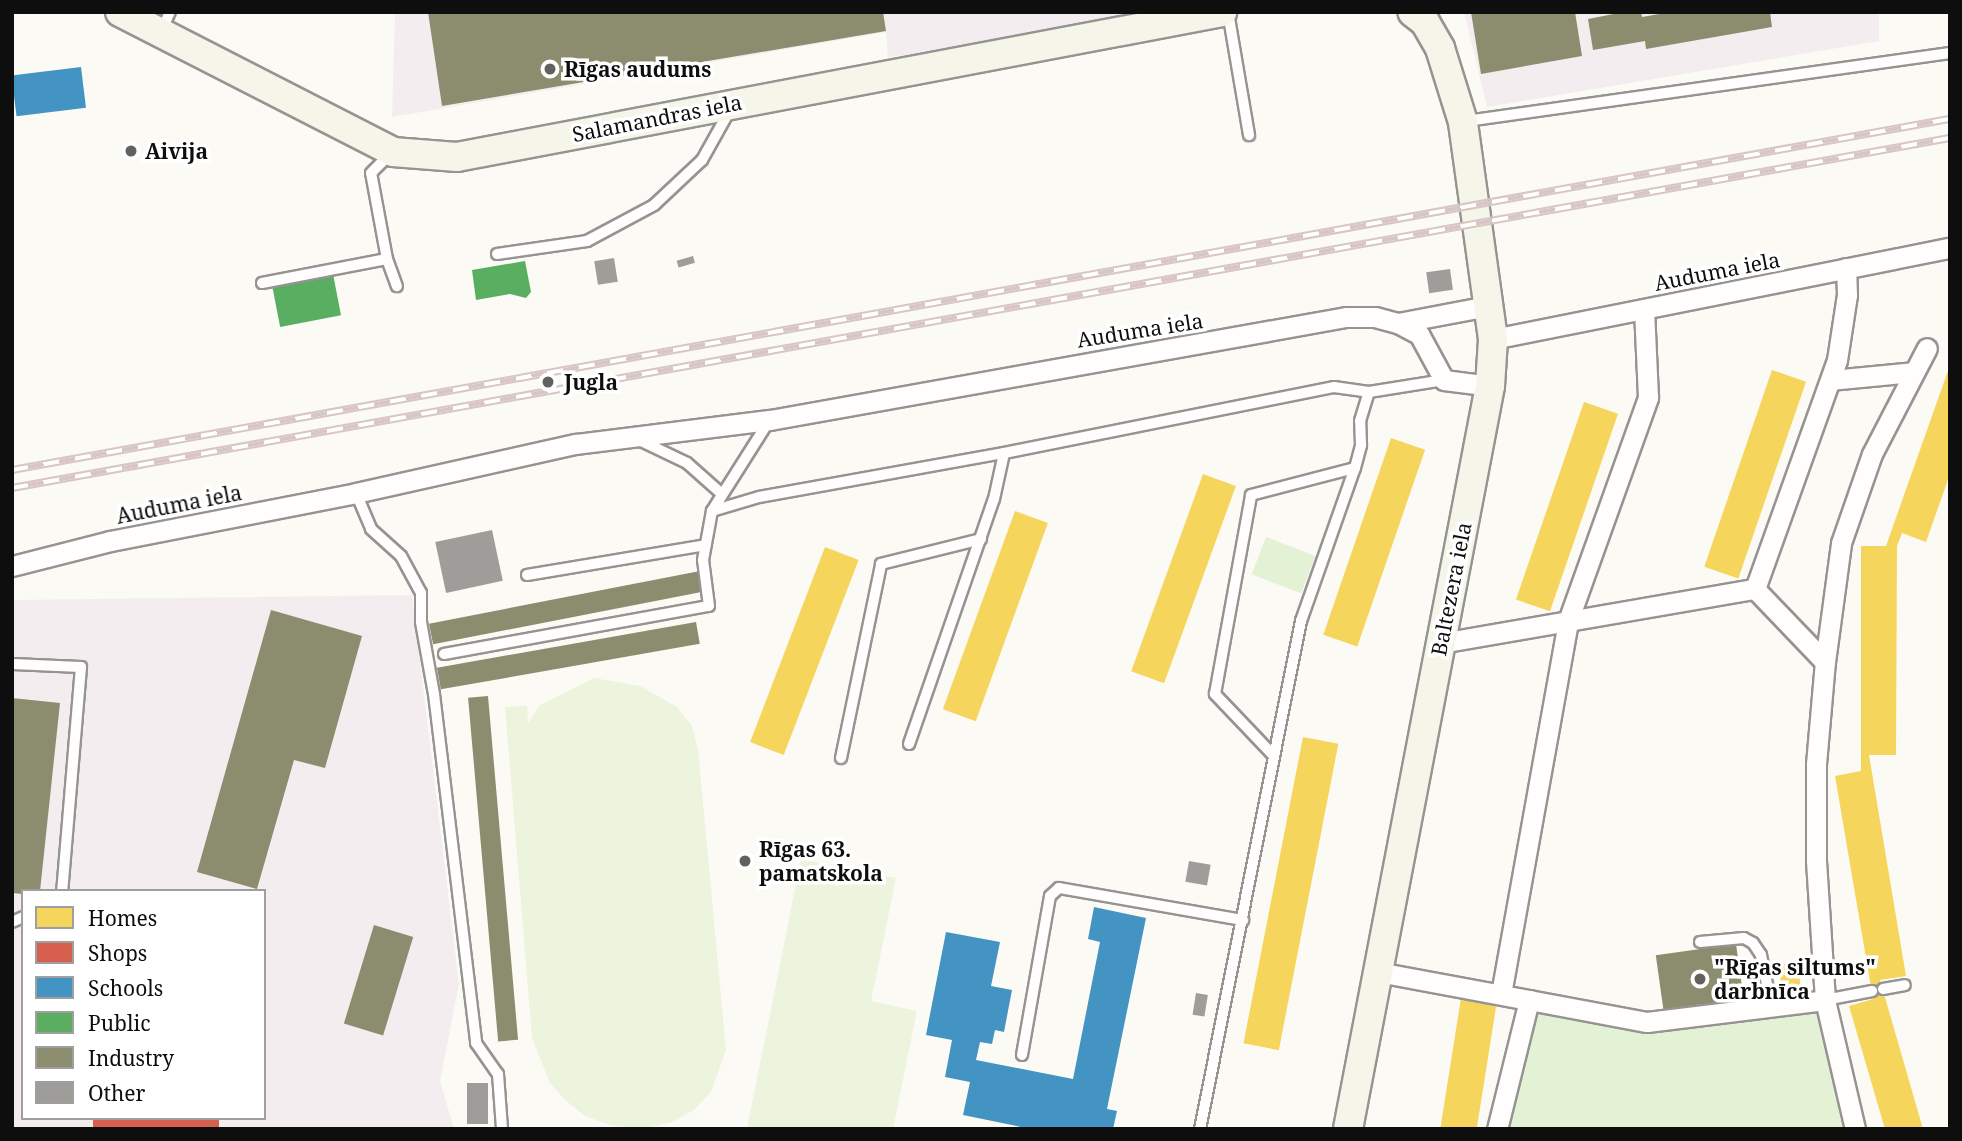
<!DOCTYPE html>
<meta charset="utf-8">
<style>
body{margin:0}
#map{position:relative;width:1962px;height:1141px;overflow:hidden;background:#fcfaf4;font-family:"Noto Serif",serif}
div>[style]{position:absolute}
.industrial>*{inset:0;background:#f3edf0}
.green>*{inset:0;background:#e3f1d4;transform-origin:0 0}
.pitch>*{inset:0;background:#edf4dd}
.homes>*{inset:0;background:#f6d55c;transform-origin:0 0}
.shops>*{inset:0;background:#d6604d;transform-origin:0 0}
.schools>*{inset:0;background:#4393c3;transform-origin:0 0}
.public>*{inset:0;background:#5aae61;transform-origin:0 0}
.industry>*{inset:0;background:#8c8c6e;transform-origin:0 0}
.building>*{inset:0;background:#9f9d99;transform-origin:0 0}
.roads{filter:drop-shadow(2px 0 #959492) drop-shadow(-2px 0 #959492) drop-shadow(0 2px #959492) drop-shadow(0 -2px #959492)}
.lane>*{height:10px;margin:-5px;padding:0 5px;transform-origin:5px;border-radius:5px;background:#fffefd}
.street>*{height:19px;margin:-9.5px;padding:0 9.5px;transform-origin:9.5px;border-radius:9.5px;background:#fffefd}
.secondary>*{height:28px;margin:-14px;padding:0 14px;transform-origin:14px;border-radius:14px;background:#f5f5ea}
.rail>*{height:8px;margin-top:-4px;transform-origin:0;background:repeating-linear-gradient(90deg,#fff 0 16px,#d8c6c4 0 32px);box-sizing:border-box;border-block:2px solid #d8c6c4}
.dots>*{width:19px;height:19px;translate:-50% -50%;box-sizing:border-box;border:4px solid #fff;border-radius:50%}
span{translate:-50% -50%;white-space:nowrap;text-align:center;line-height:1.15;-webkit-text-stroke:7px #fff;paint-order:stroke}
.poi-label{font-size:21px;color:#0e0e0e;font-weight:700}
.left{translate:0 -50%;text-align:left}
.street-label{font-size:21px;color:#0e0e0e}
.frame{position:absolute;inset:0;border:14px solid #0e0e0e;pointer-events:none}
.legend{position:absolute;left:21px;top:889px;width:245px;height:231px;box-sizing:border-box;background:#fff;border:2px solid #9f9f9f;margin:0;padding:9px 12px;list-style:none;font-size:21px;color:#0e0e0e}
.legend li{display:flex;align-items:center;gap:14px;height:35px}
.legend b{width:35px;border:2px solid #9f9f9f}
</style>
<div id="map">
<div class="industrial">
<i style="clip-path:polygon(395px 12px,1146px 12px,888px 58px,886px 32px,392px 117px)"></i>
<i style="clip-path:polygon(1464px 12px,1879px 12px,1879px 41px,1487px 107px)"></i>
<i style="clip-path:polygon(evenodd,412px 595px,459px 984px,440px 1081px,454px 1129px,12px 1129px,12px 600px,412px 595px,23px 891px,264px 891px,264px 1118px,23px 1118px,23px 891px)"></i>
</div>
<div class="green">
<i style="left:1266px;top:537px;width:53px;height:40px;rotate:21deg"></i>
<i style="clip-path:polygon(1822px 1007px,1848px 1129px,1504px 1129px,1533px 1008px,1651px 1029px)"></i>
</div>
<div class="pitch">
<i style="clip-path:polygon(594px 678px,640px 686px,677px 707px,692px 726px,698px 749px,726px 1050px,711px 1092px,694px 1110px,670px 1123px,641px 1129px,610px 1125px,585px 1116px,565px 1100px,550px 1083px,532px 1038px,505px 707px,527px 706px,528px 723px,540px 705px)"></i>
<i style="clip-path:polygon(801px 859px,896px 878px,871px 1001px,917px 1011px,893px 1129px,747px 1129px)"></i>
</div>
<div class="homes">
<i style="clip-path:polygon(1950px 365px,1950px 474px,1926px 542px,1902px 533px,1897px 546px,1896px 755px,1869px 755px,1906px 976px,1880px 980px,1923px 1129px,1885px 1129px,1849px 1006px,1873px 999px,1835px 776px,1861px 771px,1861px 546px,1886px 546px)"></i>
<i style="left:1772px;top:370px;width:36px;height:208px;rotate:19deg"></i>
<i style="left:1584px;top:402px;width:36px;height:209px;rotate:19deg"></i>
<i style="left:1391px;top:438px;width:36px;height:208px;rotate:19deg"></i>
<i style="left:1203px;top:474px;width:35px;height:210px;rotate:20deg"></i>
<i style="left:1015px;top:511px;width:35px;height:211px;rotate:20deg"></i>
<i style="left:825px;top:547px;width:36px;height:209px;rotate:21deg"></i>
<i style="left:1303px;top:737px;width:36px;height:312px;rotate:11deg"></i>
<i style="left:1797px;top:962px;width:26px;height:19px;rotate:81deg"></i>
<i style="left:1461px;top:998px;width:36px;height:133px;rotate:9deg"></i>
</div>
<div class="shops">
<i style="left:93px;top:1118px;width:126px;height:11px"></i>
</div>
<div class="schools">
<i style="left:81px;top:67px;width:41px;height:70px;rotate:83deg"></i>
<i style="clip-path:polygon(1094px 907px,1146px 918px,1107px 1109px,1117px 1111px,1113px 1129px,1031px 1129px,963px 1115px,970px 1082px,945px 1077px,952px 1040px,926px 1035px,946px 932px,1000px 942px,991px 986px,1012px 990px,1004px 1032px,995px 1030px,992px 1044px,980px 1042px,976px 1060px,1073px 1079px,1100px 942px,1088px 939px)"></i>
</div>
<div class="public">
<i style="clip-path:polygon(525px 261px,531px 292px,526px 298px,510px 294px,476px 300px,472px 270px)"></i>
<i style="left:333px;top:274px;width:42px;height:62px;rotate:79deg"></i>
</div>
<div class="industry">
<i style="clip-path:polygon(428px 12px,883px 12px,886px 31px,442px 106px)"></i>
<i style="clip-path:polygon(1471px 12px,1575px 12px,1582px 56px,1481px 74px)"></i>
<i style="clip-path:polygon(1624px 12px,1641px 12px,1642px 17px,1671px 12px,1770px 12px,1772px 27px,1646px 49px,1645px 41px,1593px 50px,1588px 19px)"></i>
<i style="left:700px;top:571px;width:21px;height:276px;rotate:79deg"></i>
<i style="clip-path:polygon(271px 610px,362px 636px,325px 768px,294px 760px,257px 889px,197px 872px)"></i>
<i style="left:696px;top:622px;width:22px;height:263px;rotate:80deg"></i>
<i style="left:488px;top:696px;width:345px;height:20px;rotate:85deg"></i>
<i style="clip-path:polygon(12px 698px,60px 703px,40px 891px,23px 891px,23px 894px,12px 893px)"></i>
<i style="left:374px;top:925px;width:41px;height:103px;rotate:17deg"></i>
<i style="left:1736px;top:944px;width:55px;height:81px;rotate:82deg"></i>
</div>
<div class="building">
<i style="left:693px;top:256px;width:7px;height:17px;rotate:74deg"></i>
<i style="left:614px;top:258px;width:24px;height:20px;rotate:81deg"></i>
<i style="left:1450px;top:269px;width:21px;height:24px;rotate:82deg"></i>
<i style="left:492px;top:530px;width:52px;height:58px;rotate:78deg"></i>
<i style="left:1189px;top:861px;width:22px;height:21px;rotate:10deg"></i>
<i style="left:1196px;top:993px;width:12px;height:22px;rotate:9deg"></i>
<i style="left:467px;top:1083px;width:21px;height:41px"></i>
</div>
<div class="roads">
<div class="lane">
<i style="left:1228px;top:12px;width:125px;rotate:80.3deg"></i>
<i style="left:161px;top:32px;width:22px;rotate:-66deg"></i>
<i style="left:1466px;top:121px;width:489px;rotate:-8deg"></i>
<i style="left:497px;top:254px;width:91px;rotate:-8.2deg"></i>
<i style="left:587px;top:241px;width:76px;rotate:-28.2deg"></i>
<i style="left:654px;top:205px;width:66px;rotate:-43.2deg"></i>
<i style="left:702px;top:160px;width:57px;rotate:-60.8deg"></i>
<i style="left:387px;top:259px;width:29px;rotate:70deg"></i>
<i style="left:262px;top:283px;width:127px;rotate:-10.9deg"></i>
<i style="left:387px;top:259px;width:87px;rotate:-100.5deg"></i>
<i style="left:371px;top:173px;width:27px;rotate:-45deg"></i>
<i style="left:637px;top:439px;width:55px;rotate:25.6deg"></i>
<i style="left:687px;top:463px;width:47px;rotate:41.5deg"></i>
<i style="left:356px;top:493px;width:39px;rotate:67deg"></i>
<i style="left:371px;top:529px;width:40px;rotate:42deg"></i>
<i style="left:401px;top:556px;width:42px;rotate:61.6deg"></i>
<i style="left:421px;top:593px;width:29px;rotate:90deg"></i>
<i style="left:421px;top:622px;width:73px;rotate:79.8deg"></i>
<i style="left:434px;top:694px;width:352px;rotate:83.1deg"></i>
<i style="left:476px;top:1043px;width:38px;rotate:55deg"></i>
<i style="left:498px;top:1074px;width:55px;rotate:85.8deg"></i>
<i style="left:712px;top:511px;width:49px;rotate:-16.6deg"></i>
<i style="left:759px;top:497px;width:249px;rotate:-10.2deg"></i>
<i style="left:1004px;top:453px;width:337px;rotate:-11.3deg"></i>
<i style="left:1334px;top:387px;width:35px;rotate:8deg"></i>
<i style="left:1369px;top:392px;width:76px;rotate:-9.1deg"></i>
<i style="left:527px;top:575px;width:181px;rotate:-9.5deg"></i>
<i style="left:444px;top:654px;width:269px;rotate:-10.3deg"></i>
<i style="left:709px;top:606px;width:46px;rotate:-97.4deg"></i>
<i style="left:703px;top:560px;width:50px;rotate:-79.6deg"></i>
<i style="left:712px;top:511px;width:107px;rotate:-57.7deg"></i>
<i style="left:12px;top:664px;width:69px;rotate:2.5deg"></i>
<i style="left:81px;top:667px;width:225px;rotate:94.8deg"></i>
<i style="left:909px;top:744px;width:259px;rotate:-70.9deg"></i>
<i style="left:994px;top:499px;width:47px;rotate:-77.7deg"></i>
<i style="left:1274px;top:756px;width:86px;rotate:-133.6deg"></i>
<i style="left:1215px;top:694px;width:202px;rotate:-79.7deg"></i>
<i style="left:1251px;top:495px;width:107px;rotate:-14.6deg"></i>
<i style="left:841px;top:758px;width:198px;rotate:-78.3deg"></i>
<i style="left:881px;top:564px;width:103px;rotate:-14deg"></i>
<i style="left:12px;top:922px;width:12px;rotate:-24deg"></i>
<i style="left:1700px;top:942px;width:44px;rotate:-5.2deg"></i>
<i style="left:1744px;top:938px;width:10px;rotate:29deg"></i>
<i style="left:1753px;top:943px;width:14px;rotate:56deg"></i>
<i style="left:1761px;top:955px;width:54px;rotate:78.3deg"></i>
<i style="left:1883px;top:989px;width:22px;rotate:-10deg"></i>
<i style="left:1825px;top:1000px;width:48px;rotate:-10.8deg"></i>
<i style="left:1022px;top:1055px;width:161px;rotate:-80deg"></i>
<i style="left:1050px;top:896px;width:12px;rotate:-42deg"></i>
<i style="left:1059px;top:888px;width:187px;rotate:9.9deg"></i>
<i style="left:1200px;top:1129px;width:518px;rotate:-78.76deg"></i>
<i style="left:1301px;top:621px;width:162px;rotate:-70.6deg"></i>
<i style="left:1355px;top:468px;width:24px;rotate:-75deg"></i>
<i style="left:1361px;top:445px;width:24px;rotate:-92deg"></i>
<i style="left:1360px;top:421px;width:30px;rotate:-73deg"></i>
</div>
<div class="street">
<i style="left:1398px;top:323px;width:92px;rotate:-10.7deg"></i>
<i style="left:1493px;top:339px;width:466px;rotate:-11.3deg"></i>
<i style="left:1831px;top:380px;width:83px;rotate:-5.5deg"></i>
<i style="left:12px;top:566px;width:101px;rotate:-14.3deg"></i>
<i style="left:110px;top:541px;width:251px;rotate:-11deg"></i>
<i style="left:356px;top:493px;width:225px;rotate:-12.6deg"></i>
<i style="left:576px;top:444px;width:195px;rotate:-7.1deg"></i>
<i style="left:770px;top:420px;width:585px;rotate:-10.14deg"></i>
<i style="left:1346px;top:317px;width:29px"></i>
<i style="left:1375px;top:317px;width:24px;rotate:15deg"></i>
<i style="left:1398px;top:323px;width:24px;rotate:28deg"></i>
<i style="left:1419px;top:334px;width:52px;rotate:61.5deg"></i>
<i style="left:1444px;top:380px;width:46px;rotate:7.4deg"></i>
<i style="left:1755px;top:589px;width:243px;rotate:-70.3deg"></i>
<i style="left:1837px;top:360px;width:66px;rotate:-81.3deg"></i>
<i style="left:1847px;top:295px;width:27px;rotate:-92deg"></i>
<i style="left:1441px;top:643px;width:319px;rotate:-9.8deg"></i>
<i style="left:1755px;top:589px;width:101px;rotate:46.2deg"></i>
<i style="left:1378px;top:972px;width:154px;rotate:10.5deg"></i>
<i style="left:1529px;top:1000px;width:133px;rotate:103.9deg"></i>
<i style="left:1501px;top:994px;width:379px;rotate:-79.8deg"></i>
<i style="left:1568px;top:621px;width:238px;rotate:-70.3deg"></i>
<i style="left:1648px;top:397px;width:88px;rotate:-92.6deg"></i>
<i style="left:1529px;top:1000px;width:120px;rotate:10.6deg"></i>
<i style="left:1647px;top:1022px;width:179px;rotate:-7deg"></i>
<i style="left:1855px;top:1129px;width:132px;rotate:-103.1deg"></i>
<i style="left:1825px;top:1000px;width:140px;rotate:-93.7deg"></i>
<i style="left:1816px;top:860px;width:96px;rotate:-90deg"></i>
<i style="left:1816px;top:764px;width:102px;rotate:-85deg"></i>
<i style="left:1825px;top:662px;width:120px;rotate:-82.3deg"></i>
<i style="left:1841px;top:543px;width:94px;rotate:-70.8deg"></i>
<i style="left:1872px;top:454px;width:119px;rotate:-62.6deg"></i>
</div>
<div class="secondary">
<i style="left:120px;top:12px;width:307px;rotate:27.1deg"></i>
<i style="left:393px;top:152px;width:64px;rotate:4.5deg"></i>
<i style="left:457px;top:157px;width:779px;rotate:-10.73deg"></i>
<i style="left:1348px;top:1129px;width:756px;rotate:-79.18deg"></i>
<i style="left:1490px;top:386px;width:47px;rotate:-86.3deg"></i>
<i style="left:1493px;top:339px;width:219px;rotate:-97.9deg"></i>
<i style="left:1463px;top:122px;width:77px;rotate:-107.3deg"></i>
<i style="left:1440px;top:48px;width:30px;rotate:-120deg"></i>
<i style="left:1425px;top:22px;width:16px;rotate:-142deg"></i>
</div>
</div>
<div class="rail">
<i style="left:12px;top:470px;width:1970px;rotate:-10.27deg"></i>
<i style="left:12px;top:488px;width:1969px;rotate:-10.24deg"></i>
</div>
<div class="dots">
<i style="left:550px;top:69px;background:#61615e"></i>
<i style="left:131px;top:151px;background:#61615e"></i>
<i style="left:548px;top:382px;background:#61615e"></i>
<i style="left:745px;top:861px;background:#61615e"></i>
<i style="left:1700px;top:979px;background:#61615e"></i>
</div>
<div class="poi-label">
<span class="left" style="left:564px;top:69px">Rīgas audums</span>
<span class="left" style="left:145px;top:151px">Aivija</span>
<span class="left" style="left:564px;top:382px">Jugla</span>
<span class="left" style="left:759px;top:861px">Rīgas 63.<br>pamatskola</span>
<span class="left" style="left:1714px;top:979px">"Rīgas siltums"<br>darbnīca</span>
</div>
<div class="street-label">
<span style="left:657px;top:118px;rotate:-11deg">Salamandras iela</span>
<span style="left:1717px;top:271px;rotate:-11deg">Auduma iela</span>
<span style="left:1140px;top:330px;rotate:-9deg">Auduma iela</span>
<span style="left:179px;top:504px;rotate:-11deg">Auduma iela</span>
<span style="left:1451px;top:589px;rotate:-79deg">Baltezera iela</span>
</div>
<div class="frame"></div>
<ul class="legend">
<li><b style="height:19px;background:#f6d55c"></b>Homes</li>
<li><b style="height:19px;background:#d6604d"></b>Shops</li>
<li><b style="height:19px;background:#4393c3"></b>Schools</li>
<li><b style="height:19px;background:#5aae61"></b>Public</li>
<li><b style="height:19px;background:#8c8c6e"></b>Industry</li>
<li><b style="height:19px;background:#9f9d99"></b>Other</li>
</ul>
</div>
